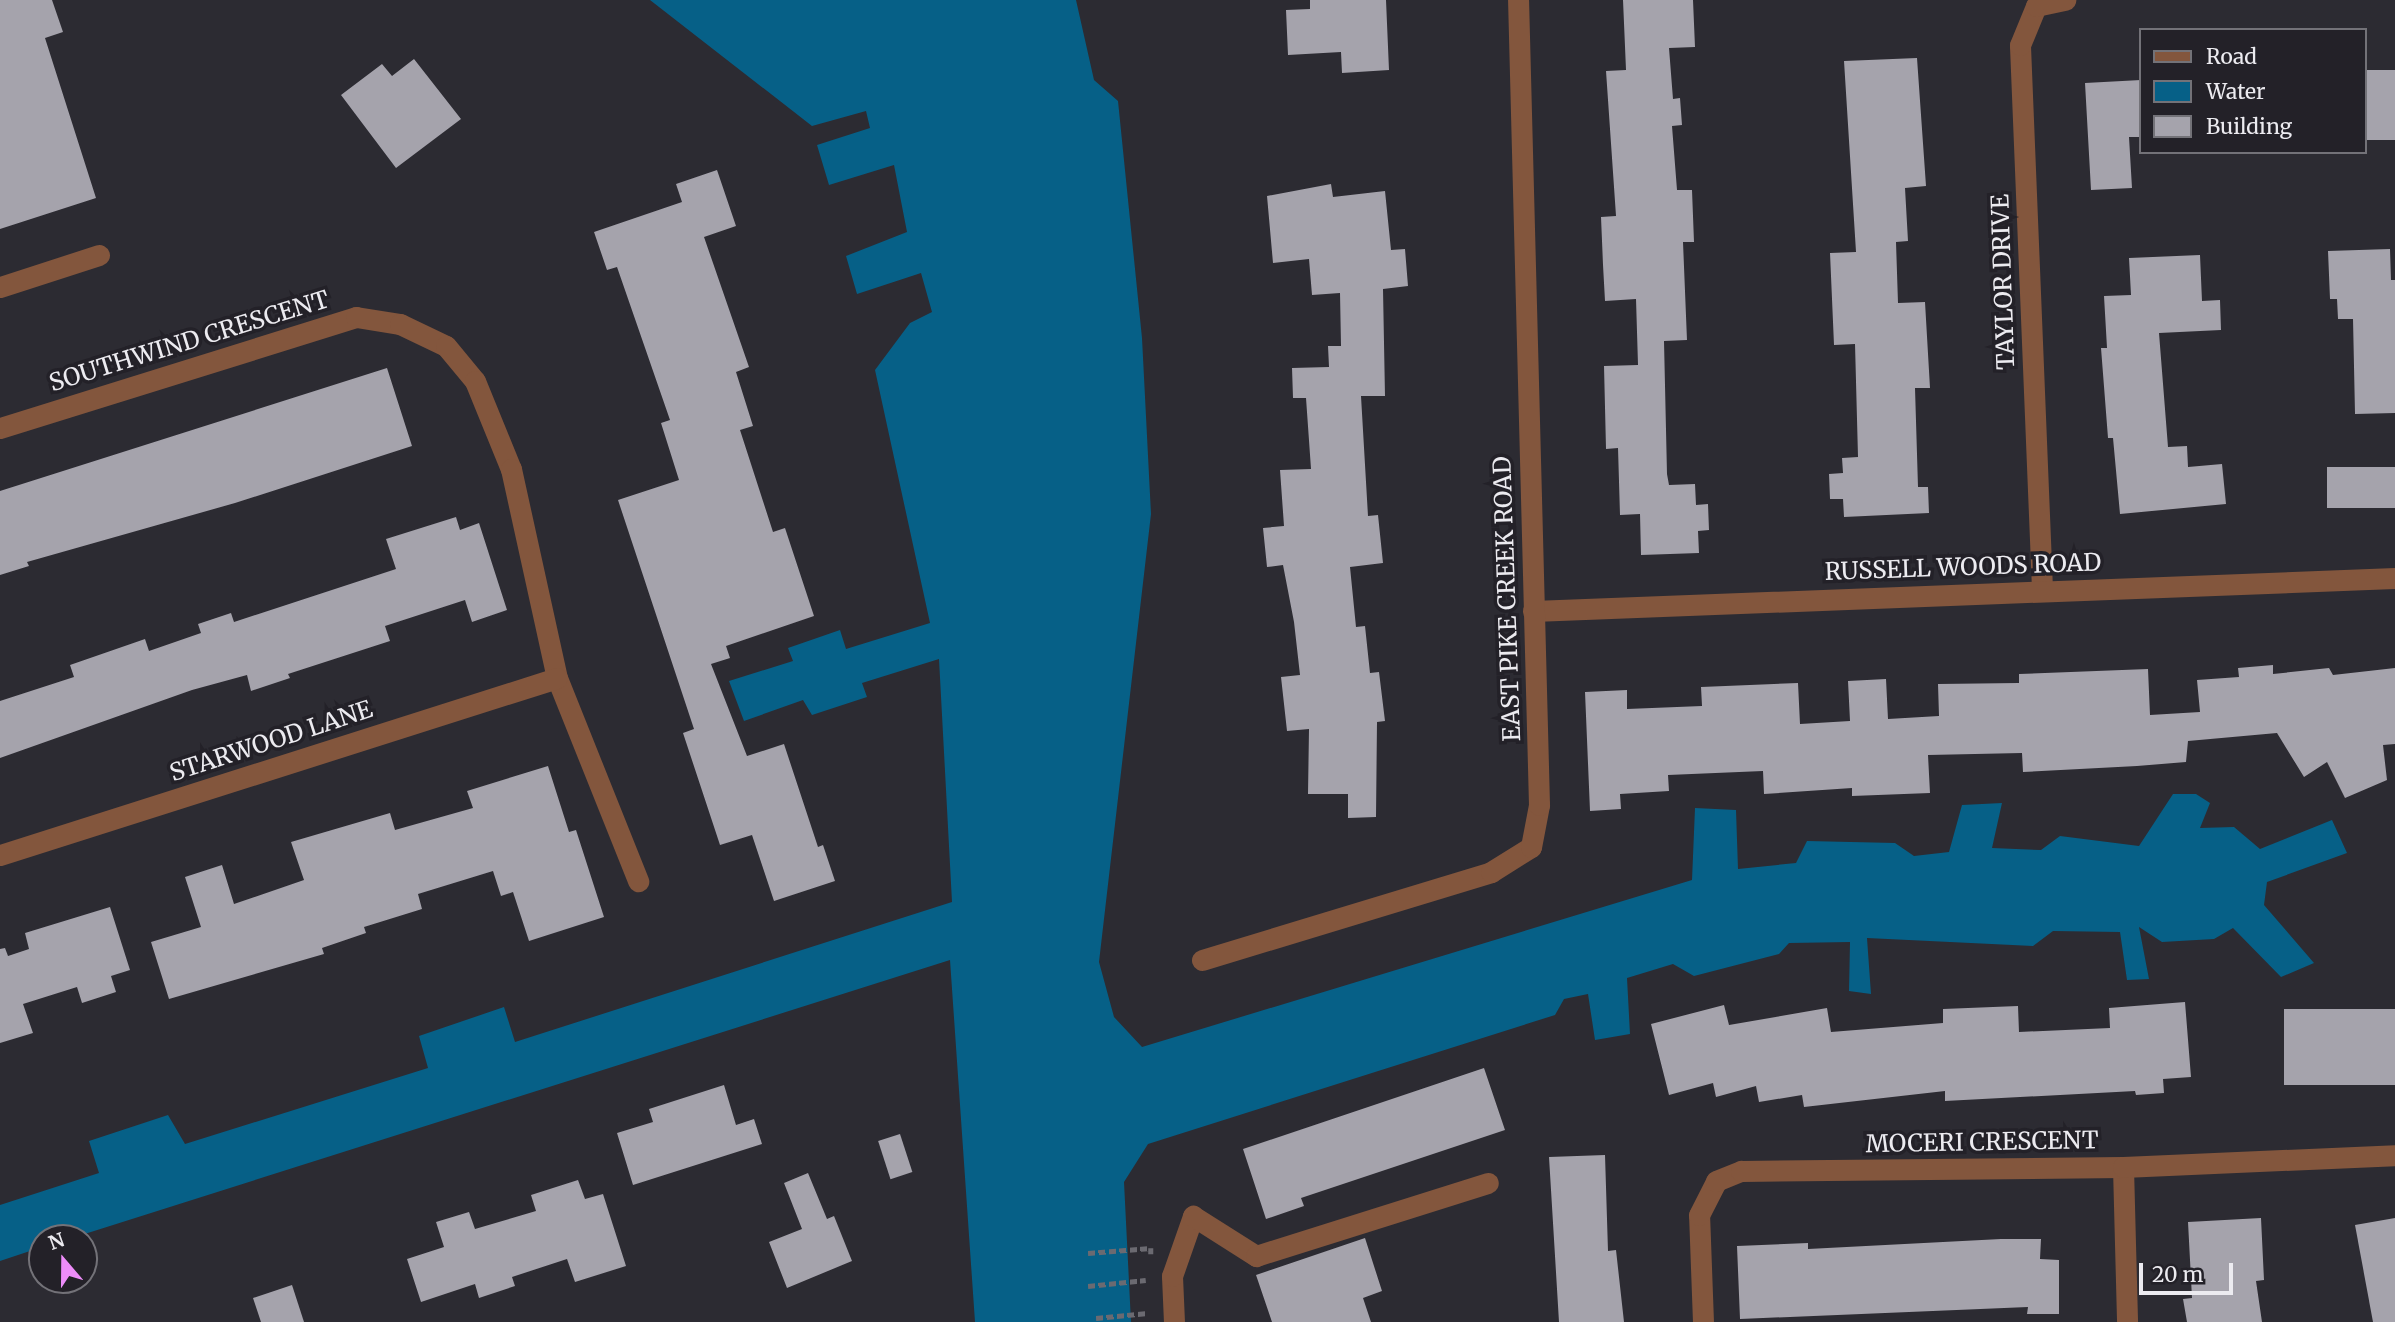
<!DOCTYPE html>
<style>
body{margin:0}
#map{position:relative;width:2395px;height:1322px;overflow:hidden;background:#2c2b32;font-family:Merriweather,serif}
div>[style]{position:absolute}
.water>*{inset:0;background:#066087}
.building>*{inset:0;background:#a5a3ac;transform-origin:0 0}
.path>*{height:4.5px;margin-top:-2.25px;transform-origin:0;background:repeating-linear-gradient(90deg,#6b6a71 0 7px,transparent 0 10.5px)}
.minor>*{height:21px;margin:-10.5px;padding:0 10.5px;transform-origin:10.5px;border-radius:10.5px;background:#83563d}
span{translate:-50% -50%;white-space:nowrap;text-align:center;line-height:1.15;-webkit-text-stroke:7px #232128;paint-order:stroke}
.street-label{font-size:24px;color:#ecebf0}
.legend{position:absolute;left:2139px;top:28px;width:228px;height:126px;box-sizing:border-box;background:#232128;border:2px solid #737278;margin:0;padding:9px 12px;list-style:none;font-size:21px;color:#ecebf0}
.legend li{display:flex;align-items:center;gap:14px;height:35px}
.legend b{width:35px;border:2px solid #737278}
.north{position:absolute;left:28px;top:1224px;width:70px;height:70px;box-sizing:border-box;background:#232128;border:2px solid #737278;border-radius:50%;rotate:340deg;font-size:19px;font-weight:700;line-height:28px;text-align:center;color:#ecebf0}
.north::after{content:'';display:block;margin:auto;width:24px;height:32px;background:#ed8cf9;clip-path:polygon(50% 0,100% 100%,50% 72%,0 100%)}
.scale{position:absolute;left:2139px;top:1263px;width:94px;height:32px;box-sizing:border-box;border:4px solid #ecebf0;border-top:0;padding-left:9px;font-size:21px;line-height:24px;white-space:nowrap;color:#ecebf0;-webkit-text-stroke:5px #232128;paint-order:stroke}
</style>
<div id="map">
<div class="water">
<i style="clip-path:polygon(650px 0,1076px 0,1094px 80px,1118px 101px,1142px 338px,1151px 514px,1099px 962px,1114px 1017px,1142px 1047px,1692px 880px,1695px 808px,1736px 810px,1738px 869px,1796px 863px,1807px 841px,1895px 843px,1914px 856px,1949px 852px,1962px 805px,2002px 803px,1992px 848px,2041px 850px,2060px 836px,2139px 846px,2173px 794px,2196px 794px,2210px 803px,2200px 828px,2234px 827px,2260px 849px,2332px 820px,2347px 853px,2267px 882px,2264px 905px,2314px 963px,2281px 977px,2233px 928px,2214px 939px,2162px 942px,2139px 927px,2149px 979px,2127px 980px,2120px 932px,2053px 931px,2033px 946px,1867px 938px,1871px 994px,1849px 991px,1850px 942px,1789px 943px,1779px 954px,1694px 976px,1673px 964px,1627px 978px,1630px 1034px,1595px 1040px,1588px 994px,1564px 999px,1555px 1015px,1148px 1144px,1124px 1182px,1131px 1322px,975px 1322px,950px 960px,72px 1238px,42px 1238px,42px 1247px,0 1261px,0 1205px,99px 1173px,89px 1141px,168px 1115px,185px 1144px,428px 1068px,419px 1036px,504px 1007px,515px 1042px,952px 902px,939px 659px,862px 683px,867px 697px,812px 715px,803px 700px,744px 721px,729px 681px,793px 661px,788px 648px,840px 630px,846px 649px,930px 623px,875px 370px,910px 323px,932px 312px,921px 273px,857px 294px,846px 256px,907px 232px,894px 165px,829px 185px,817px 145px,870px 128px,866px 111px,812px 126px)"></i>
</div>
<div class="building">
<i style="clip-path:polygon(0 0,52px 0,63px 32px,45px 38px,96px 198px,0 229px)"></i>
<i style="clip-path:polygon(1310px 0,1386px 0,1389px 70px,1342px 73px,1341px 52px,1288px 55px,1286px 10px,1310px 9px)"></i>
<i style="clip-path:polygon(1623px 0,1693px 0,1695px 47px,1669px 48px,1673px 99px,1680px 98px,1682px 125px,1672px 126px,1677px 190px,1692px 190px,1694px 242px,1683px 242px,1687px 340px,1664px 341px,1667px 474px,1669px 485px,1695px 484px,1696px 505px,1708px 504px,1709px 530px,1698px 531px,1699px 553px,1641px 555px,1640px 514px,1620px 515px,1618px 448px,1606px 449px,1604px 366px,1638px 365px,1636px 299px,1605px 301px,1603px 265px,1601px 217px,1616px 216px,1606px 71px,1626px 70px)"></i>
<i style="clip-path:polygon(1917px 58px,1926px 186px,1905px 188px,1908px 241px,1896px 242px,1898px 303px,1925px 302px,1930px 388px,1915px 388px,1918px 487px,1928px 487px,1929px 513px,1844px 517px,1843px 499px,1830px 499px,1829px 474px,1843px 473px,1842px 458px,1858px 457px,1855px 344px,1834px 345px,1830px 253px,1856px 252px,1844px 61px)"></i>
<i style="clip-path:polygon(414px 59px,461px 119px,396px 168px,341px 95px,382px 64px,392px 76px)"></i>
<i style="left:2395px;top:70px;width:70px;height:30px;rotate:90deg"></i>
<i style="clip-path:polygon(2141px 80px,2141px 137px,2129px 137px,2132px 188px,2091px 190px,2085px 83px)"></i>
<i style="clip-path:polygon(717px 170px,736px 226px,704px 237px,749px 367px,736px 372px,753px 426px,740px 430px,773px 532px,785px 528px,814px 616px,726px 646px,730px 658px,711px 664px,747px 756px,784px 744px,818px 847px,823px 845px,835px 881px,774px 901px,752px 835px,720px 845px,683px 733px,694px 729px,618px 500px,679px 480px,661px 423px,670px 420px,617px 267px,607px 270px,594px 232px,682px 202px,676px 184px)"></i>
<i style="clip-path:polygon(1331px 184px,1333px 197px,1385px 191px,1391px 250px,1405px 249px,1408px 286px,1383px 289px,1385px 396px,1361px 396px,1368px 516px,1378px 515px,1383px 563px,1350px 567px,1356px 627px,1365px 626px,1370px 673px,1379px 672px,1385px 721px,1377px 722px,1376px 817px,1348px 818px,1348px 794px,1308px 794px,1309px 729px,1287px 731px,1281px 677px,1300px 675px,1294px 622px,1283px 565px,1267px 567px,1263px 528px,1284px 526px,1280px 470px,1311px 469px,1306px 398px,1293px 398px,1292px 368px,1329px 367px,1328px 346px,1341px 346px,1340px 293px,1312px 295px,1309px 259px,1273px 263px,1267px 196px)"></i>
<i style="clip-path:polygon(2390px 249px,2391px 280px,2395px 280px,2395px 413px,2355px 414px,2353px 319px,2338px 319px,2337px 299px,2330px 299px,2328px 251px)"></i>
<i style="clip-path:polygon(2200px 255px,2202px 301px,2220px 300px,2221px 330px,2159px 333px,2168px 447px,2187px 446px,2188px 467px,2222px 464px,2226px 504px,2120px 514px,2113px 438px,2108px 438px,2101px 348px,2107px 348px,2104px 296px,2131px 295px,2129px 258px)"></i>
<i style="clip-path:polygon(387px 368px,412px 446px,235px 503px,27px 562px,29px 566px,0 575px,0 491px)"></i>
<i style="left:2395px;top:467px;width:41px;height:68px;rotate:90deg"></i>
<i style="clip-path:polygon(456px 517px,460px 530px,479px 523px,507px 610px,472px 622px,465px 600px,385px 626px,390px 641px,288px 674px,290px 678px,251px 691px,247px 675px,192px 690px,0 758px,0 701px,74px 677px,70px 665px,145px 639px,149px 651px,201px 633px,198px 624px,231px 613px,234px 622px,396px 569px,386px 539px)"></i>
<i style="clip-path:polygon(2273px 665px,2273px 674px,2329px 668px,2333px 675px,2395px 668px,2395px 744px,2383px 745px,2387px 780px,2345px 798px,2327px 762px,2304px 777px,2277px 733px,2188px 741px,2186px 762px,2137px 766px,2023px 772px,2022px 753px,1928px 755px,1930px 793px,1852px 796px,1852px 788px,1764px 794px,1763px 771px,1668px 775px,1669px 791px,1620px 794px,1621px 809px,1590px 811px,1585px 692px,1627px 690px,1627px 709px,1702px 706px,1701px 687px,1798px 683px,1800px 724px,1850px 721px,1848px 681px,1886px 679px,1888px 719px,1939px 716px,1938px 684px,2019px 683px,2019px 674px,2148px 669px,2150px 715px,2200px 712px,2197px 680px,2239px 677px,2238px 668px)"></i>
<i style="clip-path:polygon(548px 766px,569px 832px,576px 830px,604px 917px,529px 941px,513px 892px,501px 896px,493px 871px,418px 894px,422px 909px,364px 927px,366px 933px,322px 948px,324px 954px,169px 999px,151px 942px,201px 927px,185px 877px,222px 865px,234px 904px,304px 880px,291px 842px,390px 813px,395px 830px,473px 808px,467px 791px)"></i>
<i style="clip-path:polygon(110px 907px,130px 970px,111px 976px,116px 992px,82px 1003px,77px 987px,23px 1004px,33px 1033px,0 1043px,0 949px,5px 948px,8px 956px,29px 949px,25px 933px)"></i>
<i style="clip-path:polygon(2185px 1002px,2191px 1077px,2163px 1079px,2164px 1093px,2136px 1095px,2135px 1091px,1945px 1101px,1945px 1091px,1804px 1107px,1802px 1095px,1759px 1102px,1756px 1086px,1716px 1097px,1713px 1083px,1669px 1095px,1651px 1024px,1724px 1005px,1729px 1025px,1827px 1008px,1831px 1032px,1943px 1023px,1943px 1009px,2018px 1006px,2019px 1032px,2110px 1028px,2109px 1008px)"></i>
<i style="left:2395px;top:1009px;width:76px;height:111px;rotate:90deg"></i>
<i style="clip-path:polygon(1484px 1068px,1505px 1130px,1301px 1198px,1304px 1206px,1266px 1219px,1243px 1149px)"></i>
<i style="clip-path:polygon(724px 1085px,736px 1125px,754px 1119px,762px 1144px,633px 1185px,617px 1133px,653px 1122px,649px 1109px)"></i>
<i style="left:900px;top:1134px;width:40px;height:23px;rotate:72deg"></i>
<i style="clip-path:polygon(1605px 1155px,1608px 1251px,1616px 1250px,1624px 1322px,1559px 1322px,1549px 1157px)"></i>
<i style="clip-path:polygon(808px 1173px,827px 1219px,834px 1216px,852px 1261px,787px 1288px,769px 1242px,802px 1229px,784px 1183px)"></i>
<i style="clip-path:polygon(578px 1180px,585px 1199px,603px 1194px,626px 1266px,575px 1282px,567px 1259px,512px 1277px,515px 1286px,479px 1298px,475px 1284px,421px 1302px,407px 1259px,444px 1247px,436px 1222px,469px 1212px,475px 1229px,536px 1211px,531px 1195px)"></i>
<i style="clip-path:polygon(2261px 1218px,2264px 1280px,2256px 1281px,2262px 1322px,2187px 1322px,2183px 1299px,2192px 1298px,2188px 1222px)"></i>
<i style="clip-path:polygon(2395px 1218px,2395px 1322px,2373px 1322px,2355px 1225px)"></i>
<i style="clip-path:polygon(1365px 1238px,1382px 1291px,1363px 1298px,1371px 1322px,1272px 1322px,1256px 1275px)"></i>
<i style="clip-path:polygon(2001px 1239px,2041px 1239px,2040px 1259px,2059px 1260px,2059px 1314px,2027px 1314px,2028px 1307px,1740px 1319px,1737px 1246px,1808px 1243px,1808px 1249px)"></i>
<i style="clip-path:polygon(292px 1285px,304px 1322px,261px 1322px,253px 1298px)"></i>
</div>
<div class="path">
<i style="left:1088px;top:1253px;width:63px;rotate:-4.5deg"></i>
<i style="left:1151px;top:1248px;width:6px;rotate:90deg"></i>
<i style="left:1088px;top:1286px;width:58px;rotate:-5.9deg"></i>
<i style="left:1096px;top:1318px;width:52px;rotate:-5.5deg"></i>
</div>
<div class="minor">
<i style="left:0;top:287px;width:104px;rotate:-17.9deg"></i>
<i style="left:0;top:428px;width:373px;rotate:-17.3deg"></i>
<i style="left:356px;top:317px;width:45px;rotate:9deg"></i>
<i style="left:400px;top:324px;width:51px;rotate:25.6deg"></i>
<i style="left:446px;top:346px;width:45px;rotate:50.4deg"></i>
<i style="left:475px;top:381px;width:95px;rotate:67.8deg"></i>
<i style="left:511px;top:469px;width:214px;rotate:77.6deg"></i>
<i style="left:557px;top:678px;width:219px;rotate:68.2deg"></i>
<i style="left:2042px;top:589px;width:544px;rotate:-92.32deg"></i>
<i style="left:2020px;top:45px;width:42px;rotate:-67.7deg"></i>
<i style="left:2036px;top:6px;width:30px;rotate:-12deg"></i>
<i style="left:1533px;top:611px;width:863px;rotate:-2.19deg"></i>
<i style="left:0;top:855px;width:584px;rotate:-17.63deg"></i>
<i style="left:1202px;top:960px;width:302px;rotate:-16.9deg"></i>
<i style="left:1491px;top:872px;width:47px;rotate:-32deg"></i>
<i style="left:1531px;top:847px;width:43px;rotate:-79.2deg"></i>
<i style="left:1539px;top:805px;width:805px;rotate:-91.49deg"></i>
<i style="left:2123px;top:1167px;width:155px;rotate:88.5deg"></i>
<i style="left:1174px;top:1322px;width:46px;rotate:-92.5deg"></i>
<i style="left:1172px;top:1276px;width:64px;rotate:-70.7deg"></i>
<i style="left:1193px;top:1216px;width:75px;rotate:32.4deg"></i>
<i style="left:1256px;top:1256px;width:243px;rotate:-17.5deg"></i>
<i style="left:1703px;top:1322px;width:107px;rotate:-92.1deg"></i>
<i style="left:1699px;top:1215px;width:38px;rotate:-63deg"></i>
<i style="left:1716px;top:1181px;width:27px;rotate:-22deg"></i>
<i style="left:1741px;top:1171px;width:382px;rotate:-0.6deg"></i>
<i style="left:2123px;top:1167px;width:272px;rotate:-2.5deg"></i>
</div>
<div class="street-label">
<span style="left:2003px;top:282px;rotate:-92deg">TAYLOR DRIVE</span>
<span style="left:189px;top:341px;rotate:-17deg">SOUTHWIND CRESCENT</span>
<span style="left:1963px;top:567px;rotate:-2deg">RUSSELL WOODS ROAD</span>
<span style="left:1507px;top:599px;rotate:-92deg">EAST PIKE CREEK ROAD</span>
<span style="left:271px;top:741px;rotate:-18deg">STARWOOD LANE</span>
<span style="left:1982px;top:1142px;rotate:-1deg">MOCERI CRESCENT</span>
</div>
<ul class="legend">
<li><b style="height:9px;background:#83563d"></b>Road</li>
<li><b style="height:19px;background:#066087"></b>Water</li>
<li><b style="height:19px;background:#a5a3ac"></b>Building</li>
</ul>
<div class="north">N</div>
<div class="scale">20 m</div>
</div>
